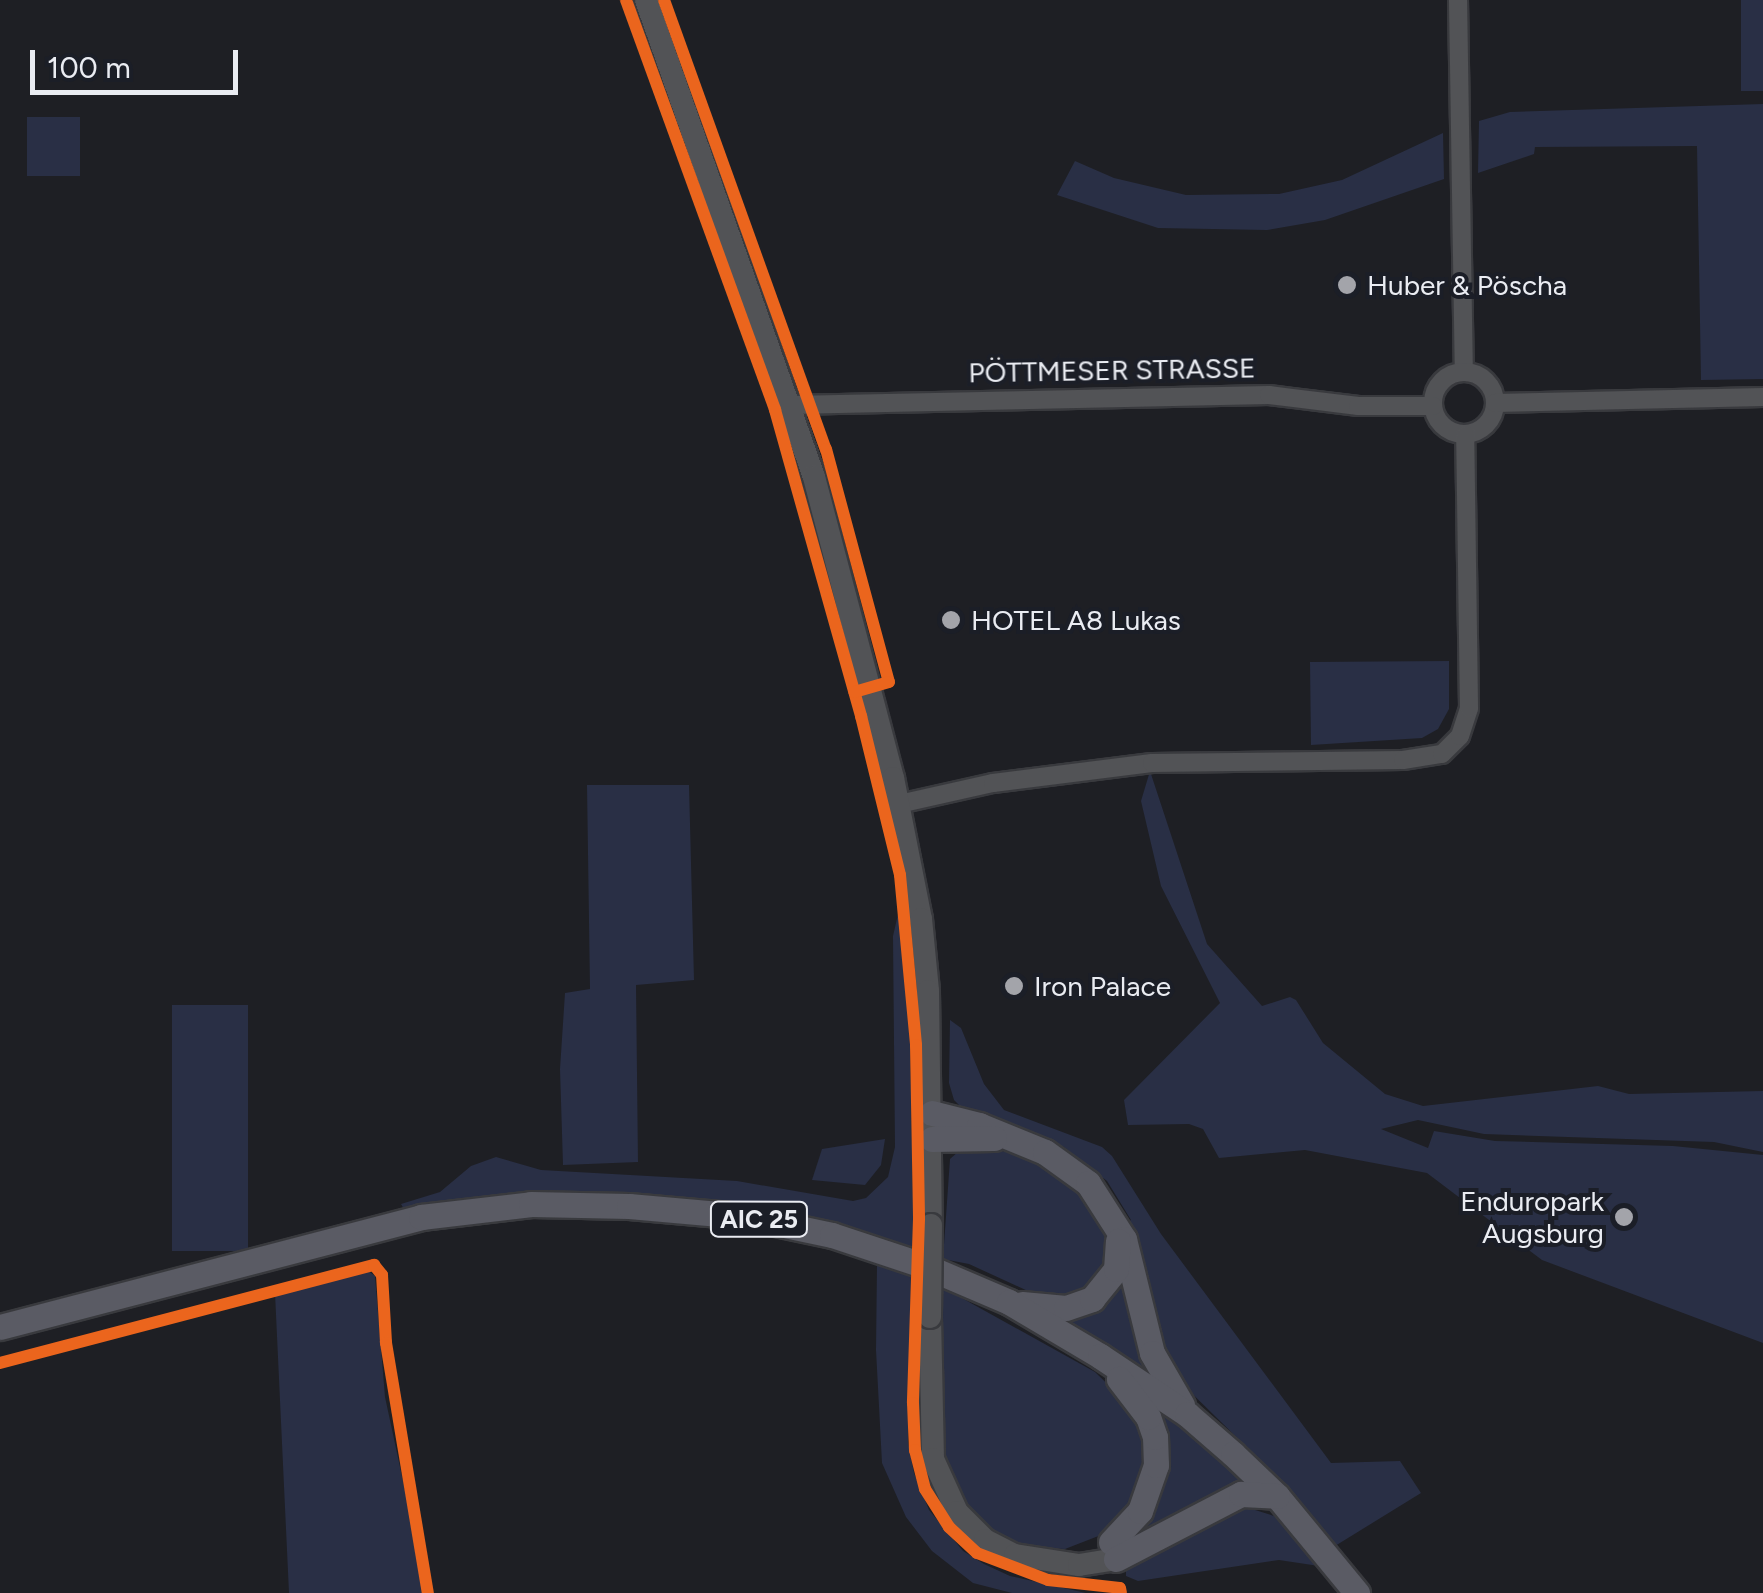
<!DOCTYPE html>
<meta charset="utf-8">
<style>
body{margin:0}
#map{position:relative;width:1763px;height:1593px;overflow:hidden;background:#1e1f24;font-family:Figtree,sans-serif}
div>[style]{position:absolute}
.green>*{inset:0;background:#292f45;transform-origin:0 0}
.roads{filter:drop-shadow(2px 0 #393a3e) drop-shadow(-2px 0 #393a3e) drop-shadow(0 2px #393a3e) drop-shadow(0 -2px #393a3e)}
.street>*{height:18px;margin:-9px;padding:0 9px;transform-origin:9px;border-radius:9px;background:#525356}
.street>.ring{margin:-9px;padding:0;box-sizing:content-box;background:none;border:18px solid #525356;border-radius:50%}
.secondary>*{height:22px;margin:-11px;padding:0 11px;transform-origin:11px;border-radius:11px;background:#525356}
.primary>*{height:25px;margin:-12.5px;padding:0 12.5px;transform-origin:12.5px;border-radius:12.5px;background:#5a5b64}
.bridges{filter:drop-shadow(2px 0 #393a3e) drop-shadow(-2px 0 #393a3e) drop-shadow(0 2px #393a3e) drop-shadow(0 -2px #393a3e)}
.secondary-bridge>*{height:22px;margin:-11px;padding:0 11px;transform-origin:11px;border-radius:11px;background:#525356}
.cycleway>*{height:12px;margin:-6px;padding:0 6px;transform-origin:6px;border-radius:6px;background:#eb651d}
.dots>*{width:28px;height:28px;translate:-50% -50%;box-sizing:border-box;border:5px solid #1b1e27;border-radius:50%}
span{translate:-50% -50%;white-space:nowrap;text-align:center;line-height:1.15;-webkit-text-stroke:8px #1b1e27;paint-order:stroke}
.shield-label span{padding:2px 8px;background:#1b1e27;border:2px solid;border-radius:8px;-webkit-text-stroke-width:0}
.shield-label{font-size:25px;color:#eaecf2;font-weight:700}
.poi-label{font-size:28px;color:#eaecf2}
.left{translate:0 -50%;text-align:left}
.right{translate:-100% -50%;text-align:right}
.street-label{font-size:28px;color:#eaecf2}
.scale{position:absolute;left:30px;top:50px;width:208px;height:45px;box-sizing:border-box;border:5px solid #eaecf2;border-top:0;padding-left:12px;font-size:30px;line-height:35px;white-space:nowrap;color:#eaecf2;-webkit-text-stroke:8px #1b1e27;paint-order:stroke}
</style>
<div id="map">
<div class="green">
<i style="left:1741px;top:0;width:22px;height:91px"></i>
<i style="clip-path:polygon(1763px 104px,1763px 379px,1701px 380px,1697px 146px,1535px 147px,1534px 154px,1478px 173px,1479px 121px,1510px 112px)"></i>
<i style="left:27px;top:117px;width:53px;height:59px"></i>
<i style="clip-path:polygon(1443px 133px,1444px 179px,1325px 220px,1267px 230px,1158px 228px,1057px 195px,1075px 161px,1114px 178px,1186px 195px,1279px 194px,1342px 180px)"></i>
<i style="clip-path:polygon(1449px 661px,1449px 709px,1438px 729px,1422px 738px,1311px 745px,1310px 662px)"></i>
<i style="clip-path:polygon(1150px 771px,1207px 944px,1262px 1006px,1290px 997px,1296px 1000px,1323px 1043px,1385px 1094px,1423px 1106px,1598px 1086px,1629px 1094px,1763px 1091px,1763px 1152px,1714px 1142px,1484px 1134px,1418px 1120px,1381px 1129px,1428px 1148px,1434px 1131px,1495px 1141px,1673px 1146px,1763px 1155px,1763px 1343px,1542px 1260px,1427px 1173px,1305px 1150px,1219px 1158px,1203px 1129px,1189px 1124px,1128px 1125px,1124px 1100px,1220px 1003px,1161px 886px,1141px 801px)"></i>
<i style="clip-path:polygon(587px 785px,689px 785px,694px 980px,636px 985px,638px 1162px,563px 1165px,560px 1069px,565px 993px,590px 989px)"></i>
<i style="clip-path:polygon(899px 910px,910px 1036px,914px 1250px,737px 1204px,688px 1198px,639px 1195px,405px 1211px,401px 1204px,440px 1192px,471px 1166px,496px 1157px,541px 1170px,737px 1181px,853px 1201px,866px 1198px,888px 1177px,895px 1147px,893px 936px)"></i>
<i style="left:172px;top:1005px;width:76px;height:246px"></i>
<i style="clip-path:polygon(950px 1020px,961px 1028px,984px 1084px,1004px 1110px,1102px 1147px,1112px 1156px,1161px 1234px,1331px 1463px,1400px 1461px,1421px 1493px,1335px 1546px,1271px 1471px,1169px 1371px,1128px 1222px,1131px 1220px,1107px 1181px,1064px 1147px,962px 1108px,954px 1100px,949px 1083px)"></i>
<i style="clip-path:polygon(885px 1139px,881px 1165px,865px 1185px,812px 1180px,822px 1149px)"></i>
<i style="clip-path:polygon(982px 1147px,1034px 1158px,1082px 1191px,1110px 1245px,1110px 1262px,1088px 1293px,1043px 1298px,969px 1264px,943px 1259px,950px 1159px,959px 1151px)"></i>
<i style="clip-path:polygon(877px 1265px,913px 1276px,908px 1442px,914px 1473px,929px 1510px,963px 1551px,984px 1564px,1010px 1576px,1086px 1593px,1012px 1593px,973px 1583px,932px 1551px,906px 1517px,882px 1463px,876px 1350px)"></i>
<i style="clip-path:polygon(1125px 1266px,1157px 1379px,1065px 1318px,1094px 1310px,1108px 1300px)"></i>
<i style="clip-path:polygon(367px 1270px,375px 1276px,385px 1397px,427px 1593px,289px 1593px,275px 1293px)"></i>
<i style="clip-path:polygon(942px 1287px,1095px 1372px,1130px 1406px,1144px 1438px,1143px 1476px,1124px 1515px,1101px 1535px,1065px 1549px,1025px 1547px,992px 1531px,960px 1498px,943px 1455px)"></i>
<i style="clip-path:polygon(1156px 1406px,1253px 1489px,1128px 1541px,1154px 1506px,1165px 1469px)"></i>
<i style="clip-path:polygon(1239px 1505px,1274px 1516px,1319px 1566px,1279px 1560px,1138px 1581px,1126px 1576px,1126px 1566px)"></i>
</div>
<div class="roads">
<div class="street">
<i style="left:1458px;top:0;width:372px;rotate:89.1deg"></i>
<i class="ring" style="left:1433px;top:372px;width:44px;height:44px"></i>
<i style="left:1495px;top:403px;width:268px;rotate:-1.3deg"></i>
<i style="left:791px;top:405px;width:478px;rotate:-1.2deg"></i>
<i style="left:1269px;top:395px;width:90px;rotate:7deg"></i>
<i style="left:1358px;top:406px;width:75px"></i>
<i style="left:899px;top:804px;width:96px;rotate:-12.6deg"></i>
<i style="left:993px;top:783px;width:160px;rotate:-7.2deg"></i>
<i style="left:1152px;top:763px;width:251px;rotate:-0.7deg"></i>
<i style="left:1403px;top:760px;width:39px;rotate:-9deg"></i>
<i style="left:1442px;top:754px;width:25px;rotate:-45deg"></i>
<i style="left:1460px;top:736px;width:29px;rotate:-72deg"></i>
<i style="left:1469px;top:708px;width:273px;rotate:-90.8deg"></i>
</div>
<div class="secondary">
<i style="left:646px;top:0;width:506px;rotate:70.6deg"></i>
<i style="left:814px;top:477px;width:311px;rotate:75.3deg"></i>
<i style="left:893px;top:778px;width:144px;rotate:78.8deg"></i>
<i style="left:921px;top:919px;width:72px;rotate:84.4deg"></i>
<i style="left:928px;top:991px;width:234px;rotate:89.3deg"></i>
<i style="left:930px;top:1317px;width:142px;rotate:88.8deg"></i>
<i style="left:933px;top:1459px;width:58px;rotate:65.6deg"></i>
<i style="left:957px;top:1512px;width:40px;rotate:45deg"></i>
<i style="left:985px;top:1540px;width:34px;rotate:27deg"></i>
<i style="left:1015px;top:1555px;width:65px;rotate:8.9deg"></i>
<i style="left:1079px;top:1565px;width:37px;rotate:-9deg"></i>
</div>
<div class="primary">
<i style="left:932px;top:1113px;width:49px;rotate:14.3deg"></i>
<i style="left:979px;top:1125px;width:71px;rotate:22.2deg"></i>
<i style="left:1045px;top:1152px;width:53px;rotate:35.8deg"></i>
<i style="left:1088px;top:1183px;width:67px;rotate:57.3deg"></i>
<i style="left:1124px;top:1239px;width:117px;rotate:76.2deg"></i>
<i style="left:1152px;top:1353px;width:60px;rotate:60deg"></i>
<i style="left:932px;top:1139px;width:62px;rotate:-0.9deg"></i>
<i style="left:1022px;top:1304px;width:44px;rotate:5.2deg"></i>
<i style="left:1066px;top:1308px;width:28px;rotate:-19deg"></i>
<i style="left:1092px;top:1299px;width:38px;rotate:-51deg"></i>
<i style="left:1116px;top:1269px;width:28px;rotate:-86deg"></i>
<i style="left:0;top:1327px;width:435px;rotate:-14.6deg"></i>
<i style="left:421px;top:1217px;width:111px;rotate:-6.7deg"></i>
<i style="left:531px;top:1204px;width:98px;rotate:1.2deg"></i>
<i style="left:629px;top:1206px;width:113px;rotate:5.1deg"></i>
<i style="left:742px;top:1216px;width:92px;rotate:11.9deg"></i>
<i style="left:832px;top:1235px;width:98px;rotate:18.4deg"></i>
<i style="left:925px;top:1266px;width:91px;rotate:23.2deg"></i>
<i style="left:1009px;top:1302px;width:106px;rotate:30.7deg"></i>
<i style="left:1100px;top:1356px;width:105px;rotate:33.7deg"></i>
<i style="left:1187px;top:1414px;width:61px;rotate:41deg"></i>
<i style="left:1233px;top:1454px;width:61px;rotate:43.7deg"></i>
<i style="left:1277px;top:1496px;width:126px;rotate:50.5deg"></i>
<i style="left:1111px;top:1542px;width:42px;rotate:-46.9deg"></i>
<i style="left:1140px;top:1511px;width:49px;rotate:-70.8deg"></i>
<i style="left:1156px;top:1465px;width:28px;rotate:-92deg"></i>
<i style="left:1155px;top:1437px;width:21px;rotate:-109deg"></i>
<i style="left:1148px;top:1417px;width:48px;rotate:-127.3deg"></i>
<i style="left:1116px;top:1559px;width:141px;rotate:-27.5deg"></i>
<i style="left:1241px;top:1494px;width:36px;rotate:3deg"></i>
</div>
</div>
<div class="bridges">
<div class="secondary-bridge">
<i style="left:930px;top:1317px;width:92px;rotate:-89.4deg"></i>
</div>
</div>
<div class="cycleway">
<i style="left:626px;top:0;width:436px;rotate:70deg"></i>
<i style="left:775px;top:410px;width:318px;rotate:74.3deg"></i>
<i style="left:861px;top:716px;width:164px;rotate:76.2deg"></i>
<i style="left:900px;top:875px;width:171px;rotate:84.6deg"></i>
<i style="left:916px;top:1045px;width:174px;rotate:89deg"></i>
<i style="left:919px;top:1219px;width:184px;rotate:91.9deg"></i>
<i style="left:913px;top:1403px;width:47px;rotate:87.6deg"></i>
<i style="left:915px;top:1450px;width:40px;rotate:75.6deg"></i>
<i style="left:925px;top:1489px;width:45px;rotate:57.7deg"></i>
<i style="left:949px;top:1527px;width:38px;rotate:43deg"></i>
<i style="left:977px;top:1553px;width:76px;rotate:20.8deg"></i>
<i style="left:1048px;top:1580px;width:72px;rotate:6.3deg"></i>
<i style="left:1120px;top:1588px;width:5px;rotate:79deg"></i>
<i style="left:664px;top:0;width:477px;rotate:70.2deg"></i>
<i style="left:826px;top:449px;width:241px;rotate:74.9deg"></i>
<i style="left:889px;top:682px;width:36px;rotate:164deg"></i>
<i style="left:0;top:1363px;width:387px;rotate:-14.7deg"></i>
<i style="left:374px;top:1265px;width:13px;rotate:51deg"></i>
<i style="left:382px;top:1275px;width:68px;rotate:86.6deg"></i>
<i style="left:386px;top:1343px;width:254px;rotate:80.5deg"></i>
</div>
<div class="dots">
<i style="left:1347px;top:285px;background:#a3a4aa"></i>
<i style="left:951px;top:620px;background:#a3a4aa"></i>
<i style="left:1014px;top:986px;background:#a3a4aa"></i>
<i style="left:1624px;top:1217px;background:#a3a4aa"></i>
</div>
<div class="shield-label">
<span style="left:759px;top:1219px">AIC 25</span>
</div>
<div class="poi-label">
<span class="left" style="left:1367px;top:285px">Huber &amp; Pöscha</span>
<span class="left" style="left:971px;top:620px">HOTEL A8 Lukas</span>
<span class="left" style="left:1034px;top:986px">Iron Palace</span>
<span class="right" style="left:1604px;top:1217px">Enduropark<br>Augsburg</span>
</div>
<div class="street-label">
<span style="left:1112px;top:370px;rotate:-1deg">PÖTTMESER STRASSE</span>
</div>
<div class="scale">100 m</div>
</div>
